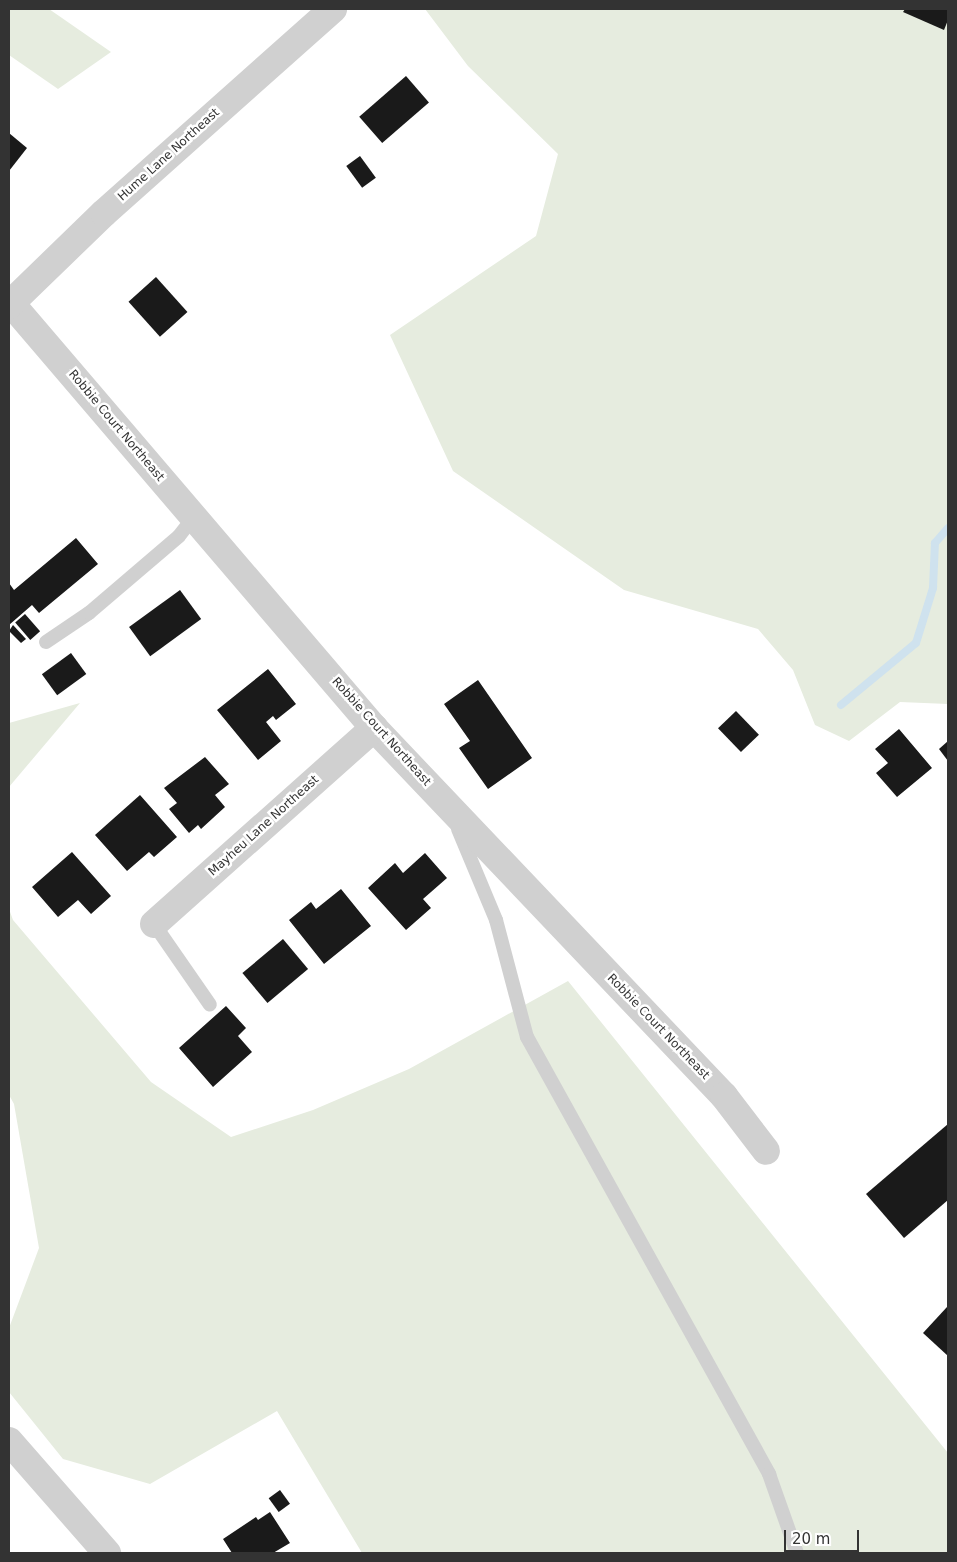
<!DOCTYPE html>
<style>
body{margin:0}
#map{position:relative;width:957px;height:1562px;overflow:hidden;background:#fff;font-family:"DejaVu Sans",sans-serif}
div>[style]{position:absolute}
.green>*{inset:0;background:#e6ecdf}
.stream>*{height:8px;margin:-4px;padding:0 4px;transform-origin:4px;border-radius:4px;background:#cfe2ee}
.building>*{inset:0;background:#1a1a1a;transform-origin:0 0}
.service>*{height:14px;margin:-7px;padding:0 7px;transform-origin:7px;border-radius:7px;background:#d0d0d0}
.minor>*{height:28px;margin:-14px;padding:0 14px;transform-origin:14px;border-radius:14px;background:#d0d0d0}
span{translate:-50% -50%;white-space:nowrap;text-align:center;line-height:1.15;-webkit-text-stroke:5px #fff;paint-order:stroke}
.street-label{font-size:12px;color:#333}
.frame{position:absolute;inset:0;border:10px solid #333;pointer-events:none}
.scale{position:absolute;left:784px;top:1530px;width:75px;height:22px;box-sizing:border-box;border:2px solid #333;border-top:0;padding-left:6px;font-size:15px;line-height:18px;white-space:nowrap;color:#333;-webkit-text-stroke:4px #fff;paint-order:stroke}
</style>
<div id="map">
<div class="green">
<i style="clip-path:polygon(9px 9px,49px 9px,111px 52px,58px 89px,9px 55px)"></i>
<i style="clip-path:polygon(425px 9px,948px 9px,948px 704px,900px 702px,849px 741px,815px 725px,793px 670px,758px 629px,624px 590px,453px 471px,390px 335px,536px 236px,558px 154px,468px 66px)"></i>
<i style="clip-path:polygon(80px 703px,9px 787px,9px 723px)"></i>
<i style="clip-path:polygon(9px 909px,13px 920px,151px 1082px,231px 1137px,313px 1110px,409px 1069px,568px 981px,948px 1453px,948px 1553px,362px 1553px,277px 1411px,150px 1484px,63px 1459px,9px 1392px,9px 1328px,39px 1248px,14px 1104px,9px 1095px)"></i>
</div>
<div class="stream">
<i style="left:841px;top:705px;width:97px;rotate:-39.6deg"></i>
<i style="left:916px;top:643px;width:58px;rotate:-72.8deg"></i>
<i style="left:933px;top:588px;width:45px;rotate:-87.5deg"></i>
<i style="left:935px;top:543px;width:20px;rotate:-49deg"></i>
</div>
<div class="building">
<i style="clip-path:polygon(905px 9px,948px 9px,948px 20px,944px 30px,903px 12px)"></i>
<i style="left:406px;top:76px;width:35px;height:62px;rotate:49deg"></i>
<i style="clip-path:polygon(9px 133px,27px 148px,9px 171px)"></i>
<i style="left:360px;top:156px;width:27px;height:17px;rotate:54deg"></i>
<i style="left:156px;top:277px;width:47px;height:37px;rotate:48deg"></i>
<i style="clip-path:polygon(76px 538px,98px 564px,39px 613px,32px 605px,9px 625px,9px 583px,14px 590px)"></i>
<i style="left:180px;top:590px;width:36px;height:63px;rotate:54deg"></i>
<i style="left:25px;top:614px;width:23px;height:13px;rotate:49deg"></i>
<i style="clip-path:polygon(13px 625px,26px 639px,21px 643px,9px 631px)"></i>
<i style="left:71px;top:653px;width:26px;height:36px;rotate:54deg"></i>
<i style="clip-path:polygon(268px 669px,296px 704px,276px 720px,273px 716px,266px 722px,281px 741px,258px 760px,217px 710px)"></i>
<i style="clip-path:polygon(478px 680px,532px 758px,488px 789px,459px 748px,470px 741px,444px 704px)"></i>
<i style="left:736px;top:711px;width:33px;height:25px;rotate:46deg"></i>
<i style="clip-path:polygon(899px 729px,932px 768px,897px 797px,876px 773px,888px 763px,875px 749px)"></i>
<i style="clip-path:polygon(948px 741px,948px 761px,939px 749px)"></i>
<i style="clip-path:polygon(205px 757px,229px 784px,215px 795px,225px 807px,201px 829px,198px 825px,189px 833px,169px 809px,177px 803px,164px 788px)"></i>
<i style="clip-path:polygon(140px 795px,177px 837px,154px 857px,149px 852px,127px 871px,95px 835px)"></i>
<i style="clip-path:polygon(72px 852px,111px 896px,91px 914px,78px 900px,58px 917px,32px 887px)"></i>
<i style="clip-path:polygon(425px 853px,447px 878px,423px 899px,431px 908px,406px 930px,368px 888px,395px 863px,403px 873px)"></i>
<i style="clip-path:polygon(341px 889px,371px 926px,324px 964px,289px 920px,311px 902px,316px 909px)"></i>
<i style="left:283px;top:939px;width:39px;height:53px;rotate:50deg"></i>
<i style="clip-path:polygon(226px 1006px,246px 1028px,238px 1036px,252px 1052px,213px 1087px,179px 1048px)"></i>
<i style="clip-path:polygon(948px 1124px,948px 1200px,904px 1238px,866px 1194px)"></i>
<i style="clip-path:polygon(947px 1307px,948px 1309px,948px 1356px,923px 1333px)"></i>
<i style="left:280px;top:1490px;width:17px;height:14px;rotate:54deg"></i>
<i style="clip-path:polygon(270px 1512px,290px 1543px,273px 1553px,232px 1553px,223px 1539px,256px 1517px,258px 1520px)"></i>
</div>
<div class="service">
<i style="left:46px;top:642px;width:52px;rotate:-34deg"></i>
<i style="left:89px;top:613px;width:118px;rotate:-40.5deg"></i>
<i style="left:179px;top:536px;width:24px;rotate:-52deg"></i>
<i style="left:458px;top:829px;width:99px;rotate:67.3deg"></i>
<i style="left:496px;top:920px;width:121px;rotate:75.2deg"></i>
<i style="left:527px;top:1037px;width:500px;rotate:61deg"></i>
<i style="left:769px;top:1474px;width:84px;rotate:70.5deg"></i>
<i style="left:154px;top:924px;width:98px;rotate:55.3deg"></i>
</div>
<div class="minor">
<i style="left:9px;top:301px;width:562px;rotate:49.48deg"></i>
<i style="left:374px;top:728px;width:508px;rotate:46.44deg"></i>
<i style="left:724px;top:1096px;width:69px;rotate:52.6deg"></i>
<i style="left:9px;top:305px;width:132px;rotate:-44.1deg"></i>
<i style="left:104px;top:213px;width:307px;rotate:-41.7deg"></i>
<i style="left:154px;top:924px;width:295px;rotate:-41.7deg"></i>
<i style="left:9px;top:1441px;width:149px;rotate:48.8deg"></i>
</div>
<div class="street-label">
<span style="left:169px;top:155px;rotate:-42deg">Hume Lane Northeast</span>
<span style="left:116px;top:426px;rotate:50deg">Robbie Court Northeast</span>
<span style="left:381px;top:732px;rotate:48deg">Robbie Court Northeast</span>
<span style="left:264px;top:826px;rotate:-42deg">Mayheu Lane Northeast</span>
<span style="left:658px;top:1027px;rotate:46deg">Robbie Court Northeast</span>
</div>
<div class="frame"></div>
<div class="scale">20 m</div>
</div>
